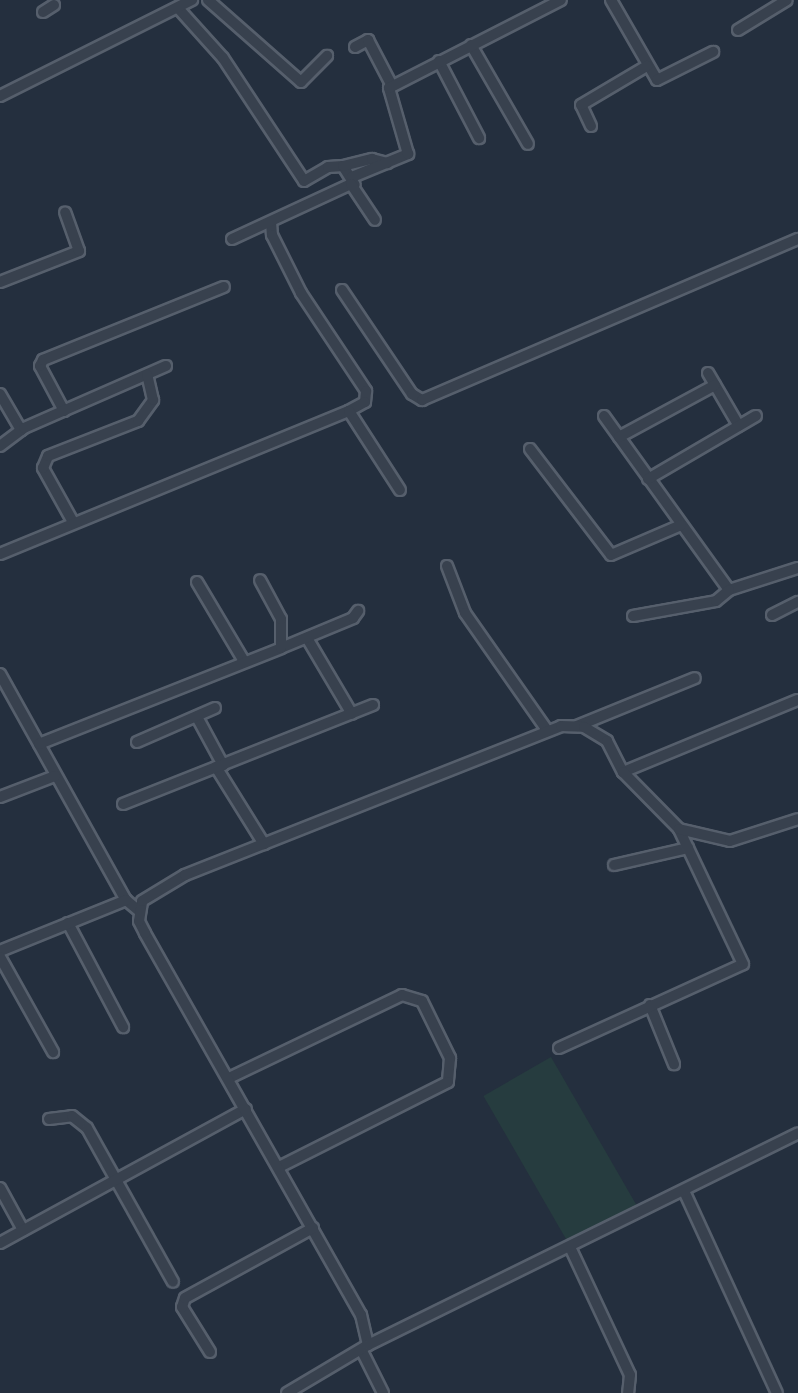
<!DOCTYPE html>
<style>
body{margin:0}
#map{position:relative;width:798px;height:1393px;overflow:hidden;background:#242f3e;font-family:Barlow,sans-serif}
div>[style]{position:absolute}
.green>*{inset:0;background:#263c3f;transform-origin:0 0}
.roads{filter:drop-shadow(2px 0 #565f6c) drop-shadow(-2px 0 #565f6c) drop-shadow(0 2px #565f6c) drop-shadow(0 -2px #565f6c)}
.minor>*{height:10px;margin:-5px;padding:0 5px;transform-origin:5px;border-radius:5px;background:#38414e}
span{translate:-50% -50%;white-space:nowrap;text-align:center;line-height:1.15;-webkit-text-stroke:6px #1d2633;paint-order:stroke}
</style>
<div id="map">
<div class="green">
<i style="left:551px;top:1057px;width:174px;height:78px;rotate:60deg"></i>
</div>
<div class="roads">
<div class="minor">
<i style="left:208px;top:0;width:124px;rotate:41.4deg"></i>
<i style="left:301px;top:82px;width:37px;rotate:-45deg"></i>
<i style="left:611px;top:0;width:92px;rotate:60.1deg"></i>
<i style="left:657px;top:80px;width:63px;rotate:-26.6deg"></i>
<i style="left:178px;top:8px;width:67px;rotate:48deg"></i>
<i style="left:223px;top:58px;width:147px;rotate:56.6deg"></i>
<i style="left:304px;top:181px;width:28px;rotate:-30deg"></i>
<i style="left:328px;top:167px;width:15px;rotate:-4deg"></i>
<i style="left:343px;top:166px;width:22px;rotate:58deg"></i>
<i style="left:43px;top:12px;width:13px;rotate:-32deg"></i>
<i style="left:738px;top:30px;width:57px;rotate:-31.5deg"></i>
<i style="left:471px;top:45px;width:114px;rotate:60.1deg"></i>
<i style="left:355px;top:47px;width:15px;rotate:-28deg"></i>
<i style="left:368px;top:40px;width:52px;rotate:62.4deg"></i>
<i style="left:439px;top:61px;width:87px;rotate:62.5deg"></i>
<i style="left:0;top:96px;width:215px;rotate:-26.6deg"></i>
<i style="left:591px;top:126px;width:23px;rotate:-115deg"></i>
<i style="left:581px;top:105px;width:77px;rotate:-30.6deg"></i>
<i style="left:343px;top:166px;width:30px;rotate:-14deg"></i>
<i style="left:372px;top:159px;width:16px;rotate:15deg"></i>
<i style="left:352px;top:177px;width:61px;rotate:-22.3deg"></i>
<i style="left:408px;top:154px;width:69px;rotate:-106.1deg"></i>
<i style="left:389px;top:88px;width:193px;rotate:-27.1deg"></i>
<i style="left:271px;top:222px;width:13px;rotate:86deg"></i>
<i style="left:272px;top:235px;width:65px;rotate:63.4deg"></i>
<i style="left:301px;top:293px;width:118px;rotate:56.4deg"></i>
<i style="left:366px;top:391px;width:11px;rotate:95deg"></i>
<i style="left:365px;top:402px;width:18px;rotate:151deg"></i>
<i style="left:232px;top:239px;width:131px;rotate:-24.8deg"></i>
<i style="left:351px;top:184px;width:43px;rotate:56.3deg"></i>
<i style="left:0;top:282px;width:85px;rotate:-21.4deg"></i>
<i style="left:79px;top:251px;width:41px;rotate:-109.7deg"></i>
<i style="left:342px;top:290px;width:125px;rotate:56.1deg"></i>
<i style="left:412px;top:394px;width:12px;rotate:31deg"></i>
<i style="left:422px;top:400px;width:409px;rotate:-23.2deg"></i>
<i style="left:708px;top:373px;width:61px;rotate:59.7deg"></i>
<i style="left:0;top:394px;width:42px;rotate:59.7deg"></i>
<i style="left:64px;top:411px;width:51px;rotate:-118.1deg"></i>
<i style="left:40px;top:366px;width:7px;rotate:-63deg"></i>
<i style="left:43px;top:360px;width:195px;rotate:-22deg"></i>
<i style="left:604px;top:416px;width:214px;rotate:54.3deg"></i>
<i style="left:729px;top:590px;width:72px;rotate:-17.7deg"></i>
<i style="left:619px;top:437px;width:109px;rotate:-28.4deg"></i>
<i style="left:0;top:446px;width:30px;rotate:-37deg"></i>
<i style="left:24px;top:428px;width:155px;rotate:-23.6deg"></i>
<i style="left:530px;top:449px;width:133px;rotate:52.6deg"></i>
<i style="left:611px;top:555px;width:76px;rotate:-23.2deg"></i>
<i style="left:648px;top:479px;width:125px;rotate:-30.3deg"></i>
<i style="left:73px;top:522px;width:62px;rotate:-119.1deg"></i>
<i style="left:43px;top:468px;width:13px;rotate:-67deg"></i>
<i style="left:48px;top:456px;width:97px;rotate:-21.3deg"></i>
<i style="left:138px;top:421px;width:26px;rotate:-54deg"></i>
<i style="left:153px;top:400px;width:26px;rotate:-103deg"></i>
<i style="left:0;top:554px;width:377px;rotate:-22.3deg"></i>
<i style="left:349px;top:411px;width:94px;rotate:57.2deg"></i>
<i style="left:447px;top:566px;width:50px;rotate:69deg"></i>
<i style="left:465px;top:613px;width:143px;rotate:55deg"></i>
<i style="left:197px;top:582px;width:92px;rotate:59.3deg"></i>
<i style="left:772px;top:615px;width:29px;rotate:-27deg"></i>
<i style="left:633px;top:616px;width:84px;rotate:-10.2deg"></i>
<i style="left:716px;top:601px;width:17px;rotate:-40deg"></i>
<i style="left:307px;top:638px;width:88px;rotate:59.4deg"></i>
<i style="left:281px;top:648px;width:78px;rotate:-22.6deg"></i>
<i style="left:353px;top:618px;width:9px;rotate:-54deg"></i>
<i style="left:0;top:674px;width:259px;rotate:60.9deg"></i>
<i style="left:126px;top:900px;width:16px;rotate:40deg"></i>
<i style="left:197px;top:717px;width:55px;rotate:61.6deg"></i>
<i style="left:577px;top:726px;width:127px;rotate:-22.1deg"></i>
<i style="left:137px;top:742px;width:85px;rotate:-23.6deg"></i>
<i style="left:39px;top:744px;width:260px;rotate:-21.6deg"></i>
<i style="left:281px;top:648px;width:29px;rotate:-90deg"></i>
<i style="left:281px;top:619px;width:44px;rotate:-118.3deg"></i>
<i style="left:216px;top:767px;width:91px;rotate:58.1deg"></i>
<i style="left:623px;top:772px;width:189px;rotate:-22.4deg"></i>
<i style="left:0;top:797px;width:59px;rotate:-20.9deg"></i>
<i style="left:123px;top:804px;width:269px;rotate:-21.6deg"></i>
<i style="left:614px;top:865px;width:76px;rotate:-12.9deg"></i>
<i style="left:68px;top:923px;width:118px;rotate:62.1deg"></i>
<i style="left:0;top:951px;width:136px;rotate:-22deg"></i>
<i style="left:0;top:957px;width:109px;rotate:60.8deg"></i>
<i style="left:650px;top:1005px;width:64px;rotate:67.9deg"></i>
<i style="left:559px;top:1048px;width:202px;rotate:-24.5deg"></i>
<i style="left:743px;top:964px;width:149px;rotate:-115.4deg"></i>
<i style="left:229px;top:1078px;width:192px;rotate:-25.6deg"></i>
<i style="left:402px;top:995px;width:21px;rotate:17deg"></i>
<i style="left:422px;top:1001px;width:64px;rotate:63.8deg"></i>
<i style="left:450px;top:1058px;width:24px;rotate:95deg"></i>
<i style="left:448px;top:1082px;width:189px;rotate:153.3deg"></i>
<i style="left:49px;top:1119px;width:23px;rotate:-7deg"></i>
<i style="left:72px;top:1116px;width:19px;rotate:39deg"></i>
<i style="left:87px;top:1128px;width:176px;rotate:60.8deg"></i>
<i style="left:0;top:1188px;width:48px;rotate:61.3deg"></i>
<i style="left:684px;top:1191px;width:222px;rotate:65.3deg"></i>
<i style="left:0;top:1243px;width:280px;rotate:-28.6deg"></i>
<i style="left:570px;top:1247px;width:141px;rotate:64.9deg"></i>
<i style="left:630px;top:1375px;width:18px;rotate:96deg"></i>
<i style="left:368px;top:1345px;width:31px;rotate:-103deg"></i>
<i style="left:361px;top:1315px;width:439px;rotate:-119.5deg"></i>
<i style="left:145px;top:933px;width:13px;rotate:-117deg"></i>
<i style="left:139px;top:921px;width:20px;rotate:-81deg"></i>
<i style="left:142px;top:901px;width:50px;rotate:-31.2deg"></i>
<i style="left:185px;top:875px;width:404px;rotate:-21.6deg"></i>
<i style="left:561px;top:726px;width:23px;rotate:2deg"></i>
<i style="left:584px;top:727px;width:27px;rotate:31deg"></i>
<i style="left:607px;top:741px;width:35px;rotate:63deg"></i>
<i style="left:623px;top:772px;width:80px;rotate:45.5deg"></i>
<i style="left:679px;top:829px;width:52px;rotate:13.2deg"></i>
<i style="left:730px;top:841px;width:71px;rotate:-17.9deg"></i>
<i style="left:362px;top:1351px;width:47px;rotate:63.4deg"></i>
<i style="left:210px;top:1352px;width:53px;rotate:-121.9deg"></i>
<i style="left:182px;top:1307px;width:9px;rotate:-72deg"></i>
<i style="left:185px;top:1298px;width:146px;rotate:-28.7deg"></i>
<i style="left:287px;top:1393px;width:94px;rotate:-30.7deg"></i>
<i style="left:368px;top:1345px;width:479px;rotate:-26.2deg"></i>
</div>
</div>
</div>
